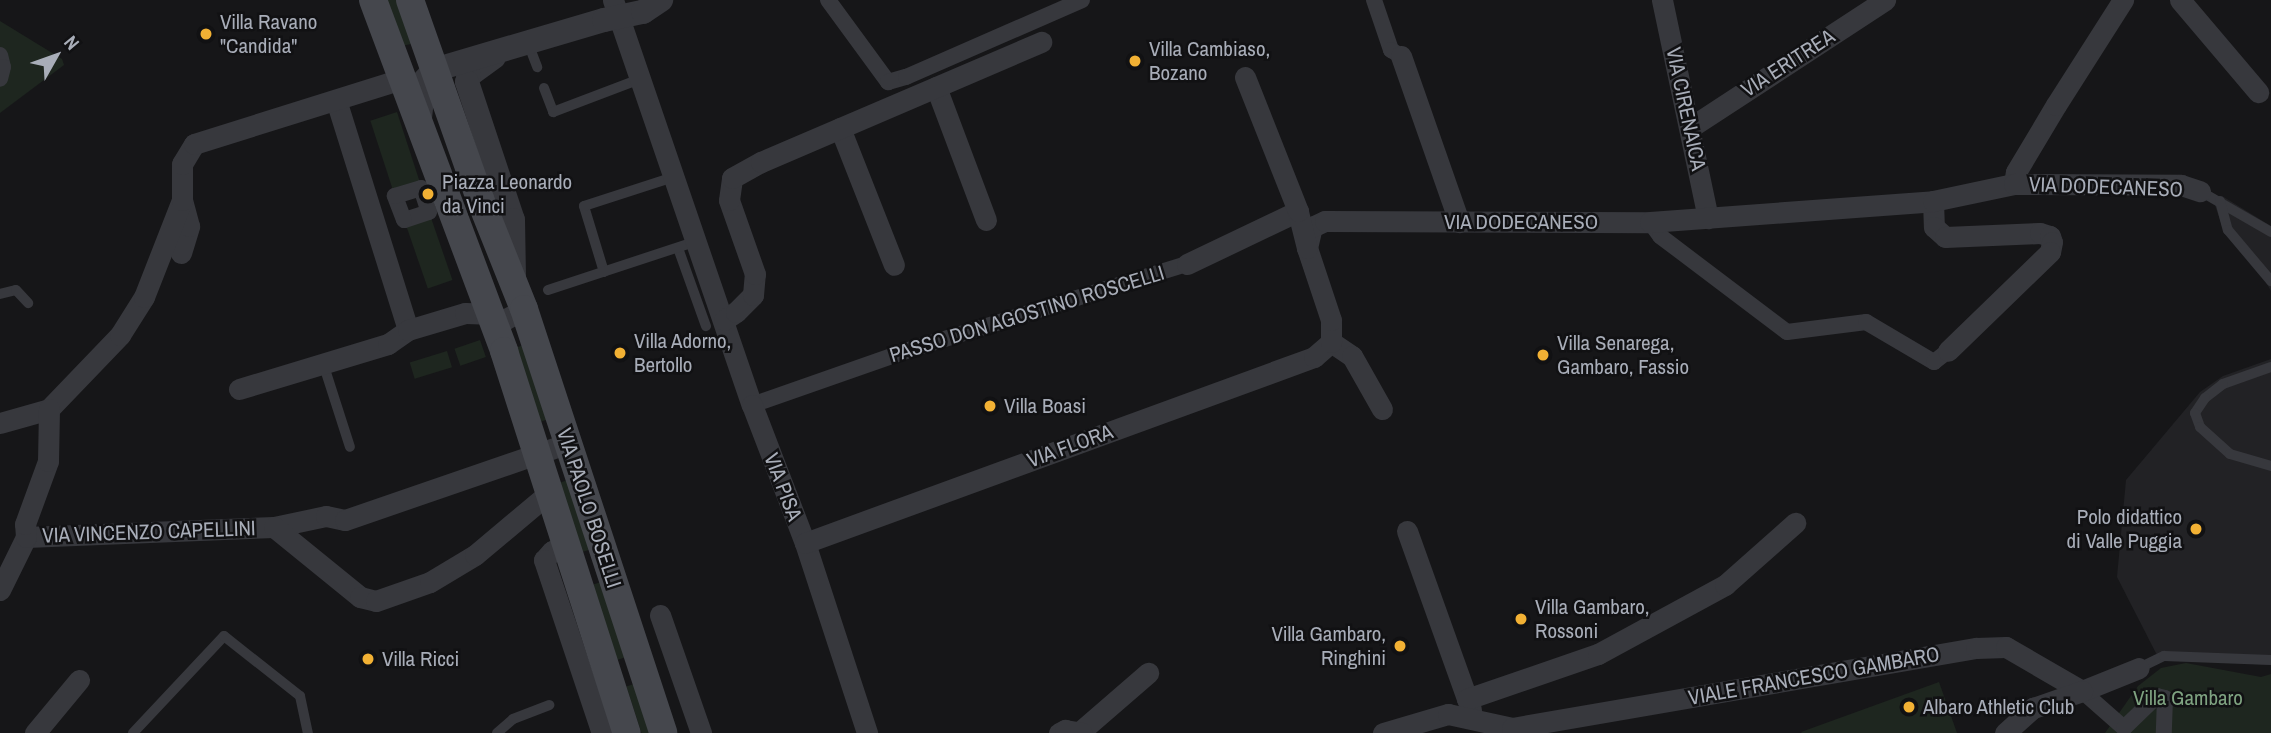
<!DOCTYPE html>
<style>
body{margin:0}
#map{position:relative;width:2271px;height:733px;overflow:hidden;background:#161618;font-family:"Archivo Narrow",sans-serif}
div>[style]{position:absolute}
.built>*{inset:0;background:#222225}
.green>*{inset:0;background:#1e261f;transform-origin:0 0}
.service>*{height:10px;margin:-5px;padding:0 5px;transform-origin:5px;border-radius:5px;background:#37383d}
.pedestrian>*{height:16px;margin:-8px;padding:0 8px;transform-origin:8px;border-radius:8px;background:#37383d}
.minor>*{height:21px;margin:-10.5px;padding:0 10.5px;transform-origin:10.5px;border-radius:10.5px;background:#37383d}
.tertiary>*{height:24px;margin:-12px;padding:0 12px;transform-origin:12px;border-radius:12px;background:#37383d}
.secondary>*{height:28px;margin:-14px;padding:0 14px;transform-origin:14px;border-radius:14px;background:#45474d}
.dots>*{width:19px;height:19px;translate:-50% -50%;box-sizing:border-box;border:4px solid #111113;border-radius:50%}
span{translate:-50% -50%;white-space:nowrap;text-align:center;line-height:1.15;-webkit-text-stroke:5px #111113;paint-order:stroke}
.poi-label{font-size:21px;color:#a8adb8}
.left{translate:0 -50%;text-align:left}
.right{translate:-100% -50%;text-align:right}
.street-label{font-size:21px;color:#a8adb8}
.park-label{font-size:21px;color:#7fa381}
.north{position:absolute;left:21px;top:21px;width:70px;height:70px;-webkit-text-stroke:5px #111113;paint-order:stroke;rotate:50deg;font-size:19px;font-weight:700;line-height:28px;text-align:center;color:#a8adb8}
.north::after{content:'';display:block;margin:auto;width:24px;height:32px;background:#a8adb8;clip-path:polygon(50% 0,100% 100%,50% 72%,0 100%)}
</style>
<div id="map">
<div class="built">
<i style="clip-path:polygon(2222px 196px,2271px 226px,2271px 291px,2260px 272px,2224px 232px,2214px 202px)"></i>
<i style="clip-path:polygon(2271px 359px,2271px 665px,2159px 659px,2117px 577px,2126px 480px,2200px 392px,2223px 376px)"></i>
</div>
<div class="green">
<i style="clip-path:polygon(386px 0,398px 0,412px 40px,411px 44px,402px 46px)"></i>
<i style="clip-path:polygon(0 21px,62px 59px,64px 65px,0 113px)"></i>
<i style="left:397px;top:112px;width:80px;height:28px;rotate:72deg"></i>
<i style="left:429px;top:212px;width:72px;height:26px;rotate:71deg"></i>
<i style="left:480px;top:340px;width:18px;height:27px;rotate:71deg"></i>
<i style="left:524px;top:345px;width:78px;height:8px;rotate:72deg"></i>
<i style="left:447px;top:351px;width:17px;height:39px;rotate:73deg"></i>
<i style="left:568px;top:480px;width:73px;height:9px;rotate:73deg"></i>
<i style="left:601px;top:582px;width:79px;height:9px;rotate:72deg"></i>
<i style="clip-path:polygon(2186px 663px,2261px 677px,2271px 674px,2271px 733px,2105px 733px,2138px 686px,2161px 668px)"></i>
<i style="clip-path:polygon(1939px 682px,1957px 733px,1802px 733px,1801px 732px)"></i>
<i style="left:634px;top:684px;width:52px;height:8px;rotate:72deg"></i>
</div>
<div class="service">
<i style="left:528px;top:43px;width:26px;rotate:69deg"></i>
<i style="left:544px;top:88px;width:26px;rotate:69deg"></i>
<i style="left:553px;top:112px;width:93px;rotate:-20.8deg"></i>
<i style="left:2200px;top:191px;width:82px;rotate:30deg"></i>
<i style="left:2220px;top:201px;width:30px;rotate:75deg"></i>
<i style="left:2228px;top:230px;width:67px;rotate:49.9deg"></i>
<i style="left:678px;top:248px;width:83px;rotate:70.3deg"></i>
<i style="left:604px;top:272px;width:69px;rotate:-106.9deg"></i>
<i style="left:584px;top:206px;width:95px;rotate:-17.9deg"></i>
<i style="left:548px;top:290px;width:157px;rotate:-18.2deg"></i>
<i style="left:0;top:294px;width:16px;rotate:-14deg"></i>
<i style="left:16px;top:290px;width:18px;rotate:47deg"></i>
<i style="left:323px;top:363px;width:88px;rotate:72.2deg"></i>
<i style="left:2271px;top:367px;width:51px;rotate:160.5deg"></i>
<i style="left:2223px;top:384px;width:23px;rotate:142deg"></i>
<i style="left:2205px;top:398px;width:18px;rotate:124deg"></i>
<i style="left:2195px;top:413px;width:15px;rotate:70deg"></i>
<i style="left:2200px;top:427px;width:40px;rotate:42deg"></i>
<i style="left:2230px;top:454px;width:43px;rotate:16.3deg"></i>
<i style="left:2139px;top:668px;width:28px;rotate:-26deg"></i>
<i style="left:2164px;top:656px;width:107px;rotate:2.1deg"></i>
<i style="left:133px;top:733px;width:133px;rotate:-46.8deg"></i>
<i style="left:224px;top:636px;width:97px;rotate:38.3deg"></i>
<i style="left:300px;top:696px;width:38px;rotate:78deg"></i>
<i style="left:497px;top:733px;width:21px;rotate:-41deg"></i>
<i style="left:513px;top:719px;width:39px;rotate:-21deg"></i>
</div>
<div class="pedestrian">
<i style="left:828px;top:0;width:102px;rotate:53.8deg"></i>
<i style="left:888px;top:82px;width:19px;rotate:-16deg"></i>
<i style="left:906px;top:77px;width:192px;rotate:-23.6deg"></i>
<i style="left:1374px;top:0;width:53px;rotate:71.2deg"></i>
<i style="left:1391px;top:50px;width:12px;rotate:31deg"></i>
<i style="left:0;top:55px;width:12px;rotate:76deg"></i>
<i style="left:3px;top:67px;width:12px;rotate:104deg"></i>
<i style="left:421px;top:188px;width:25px;rotate:72deg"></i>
<i style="left:429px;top:212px;width:26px;rotate:162deg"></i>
<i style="left:404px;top:220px;width:26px;rotate:-111deg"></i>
<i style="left:395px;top:196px;width:27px;rotate:-17deg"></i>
<i style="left:1650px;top:222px;width:17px;rotate:54deg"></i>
<i style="left:1660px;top:236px;width:159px;rotate:37.1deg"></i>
<i style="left:1787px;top:332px;width:80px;rotate:-7.2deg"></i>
<i style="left:1866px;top:322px;width:79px;rotate:30.5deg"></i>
<i style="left:1934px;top:362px;width:18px;rotate:-38deg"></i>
<i style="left:752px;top:405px;width:166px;rotate:-19.3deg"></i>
<i style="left:909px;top:350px;width:291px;rotate:-17.2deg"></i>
<i style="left:2082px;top:691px;width:56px;rotate:41.4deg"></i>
<i style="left:2124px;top:728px;width:46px;rotate:-44.1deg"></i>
<i style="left:2157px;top:696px;width:8px;rotate:14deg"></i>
<i style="left:2165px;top:698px;width:35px;rotate:92deg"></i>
</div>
<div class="minor">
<i style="left:613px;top:0;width:428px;rotate:71.1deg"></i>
<i style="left:752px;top:405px;width:148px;rotate:69deg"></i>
<i style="left:805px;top:543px;width:200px;rotate:71.9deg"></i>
<i style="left:1662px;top:0;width:223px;rotate:78.1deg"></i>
<i style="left:2180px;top:0;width:121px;rotate:49.7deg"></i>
<i style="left:1401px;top:56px;width:176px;rotate:70.7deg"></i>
<i style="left:936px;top:87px;width:142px;rotate:69.4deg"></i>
<i style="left:336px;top:100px;width:241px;rotate:72.6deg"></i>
<i style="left:1691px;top:127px;width:232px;rotate:-33.2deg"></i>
<i style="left:840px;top:128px;width:147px;rotate:68.5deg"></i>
<i style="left:2014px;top:184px;width:12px;rotate:-81deg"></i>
<i style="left:2016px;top:172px;width:78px;rotate:-59.2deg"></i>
<i style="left:2056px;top:105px;width:125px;rotate:-57.5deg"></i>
<i style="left:1933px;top:201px;width:26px;rotate:88deg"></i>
<i style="left:1934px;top:227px;width:15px;rotate:42deg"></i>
<i style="left:1945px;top:237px;width:95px;rotate:-2.4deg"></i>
<i style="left:2040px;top:233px;width:10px;rotate:17deg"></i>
<i style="left:2050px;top:236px;width:6px;rotate:72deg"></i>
<i style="left:2052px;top:242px;width:10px;rotate:101deg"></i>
<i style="left:2050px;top:252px;width:142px;rotate:135.9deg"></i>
<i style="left:1307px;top:248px;width:22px;rotate:-77deg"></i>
<i style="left:1312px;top:227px;width:14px;rotate:-25deg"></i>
<i style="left:1325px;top:221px;width:325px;rotate:0.2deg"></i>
<i style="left:1650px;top:222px;width:284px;rotate:-4.2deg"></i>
<i style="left:1933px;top:201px;width:83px;rotate:-11.9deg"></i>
<i style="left:2014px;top:184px;width:167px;rotate:0.3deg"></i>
<i style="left:2181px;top:185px;width:20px;rotate:18deg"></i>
<i style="left:181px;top:253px;width:28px;rotate:-73deg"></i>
<i style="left:189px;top:226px;width:27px;rotate:-105deg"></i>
<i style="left:1187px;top:264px;width:123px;rotate:-25.5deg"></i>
<i style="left:724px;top:320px;width:14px;rotate:-34deg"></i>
<i style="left:736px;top:312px;width:24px;rotate:-45deg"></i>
<i style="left:753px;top:295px;width:21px;rotate:-85deg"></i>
<i style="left:755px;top:274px;width:78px;rotate:-109.4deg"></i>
<i style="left:729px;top:200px;width:22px;rotate:-82deg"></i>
<i style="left:732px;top:178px;width:33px;rotate:-29deg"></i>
<i style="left:761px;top:162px;width:305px;rotate:-23.2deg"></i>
<i style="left:1331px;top:342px;width:25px;rotate:34deg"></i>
<i style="left:1352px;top:356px;width:61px;rotate:60.5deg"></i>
<i style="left:239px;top:389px;width:156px;rotate:-16.8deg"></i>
<i style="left:388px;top:344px;width:24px;rotate:-35deg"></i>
<i style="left:408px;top:330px;width:59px;rotate:-16.6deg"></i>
<i style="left:465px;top:313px;width:24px;rotate:2deg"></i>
<i style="left:489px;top:314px;width:16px;rotate:22deg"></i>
<i style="left:504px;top:320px;width:23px;rotate:-29deg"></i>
<i style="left:0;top:423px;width:51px;rotate:-15.9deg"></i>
<i style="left:49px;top:409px;width:103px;rotate:-46.2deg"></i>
<i style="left:120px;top:335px;width:45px;rotate:-57.7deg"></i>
<i style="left:144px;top:297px;width:104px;rotate:-68.6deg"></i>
<i style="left:182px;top:200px;width:36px;rotate:-90deg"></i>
<i style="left:182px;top:164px;width:23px;rotate:-59deg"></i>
<i style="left:194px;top:144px;width:217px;rotate:-17.4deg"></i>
<i style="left:274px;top:527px;width:53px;rotate:-11.9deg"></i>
<i style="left:326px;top:516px;width:19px;rotate:12deg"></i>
<i style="left:345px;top:520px;width:236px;rotate:-19deg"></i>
<i style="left:1407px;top:531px;width:190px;rotate:70.3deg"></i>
<i style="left:26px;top:537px;width:248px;rotate:-2.3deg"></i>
<i style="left:274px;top:527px;width:111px;rotate:39.1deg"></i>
<i style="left:360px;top:597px;width:16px;rotate:14deg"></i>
<i style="left:376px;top:601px;width:57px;rotate:-19.4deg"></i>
<i style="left:430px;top:582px;width:52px;rotate:-31deg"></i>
<i style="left:475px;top:555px;width:98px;rotate:-40deg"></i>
<i style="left:805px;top:543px;width:542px;rotate:-20.07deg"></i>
<i style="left:1314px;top:357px;width:23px;rotate:-41deg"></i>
<i style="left:1331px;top:342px;width:22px;rotate:-90deg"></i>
<i style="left:1331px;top:320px;width:76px;rotate:-108.4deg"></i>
<i style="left:1307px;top:248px;width:38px;rotate:-104deg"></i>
<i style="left:1298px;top:211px;width:144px;rotate:-111.6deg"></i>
<i style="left:566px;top:544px;width:16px;rotate:153deg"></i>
<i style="left:552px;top:551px;width:12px;rotate:132deg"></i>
<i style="left:544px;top:560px;width:182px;rotate:71.5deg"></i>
<i style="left:0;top:590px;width:59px;rotate:-63.9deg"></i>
<i style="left:26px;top:537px;width:13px;rotate:-94deg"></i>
<i style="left:25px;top:524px;width:67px;rotate:-69.9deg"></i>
<i style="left:48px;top:461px;width:52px;rotate:-88.9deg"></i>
<i style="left:660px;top:615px;width:125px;rotate:70.8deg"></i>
<i style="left:1467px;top:699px;width:139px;rotate:-19deg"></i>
<i style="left:1598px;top:654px;width:145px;rotate:-28.5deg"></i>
<i style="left:1725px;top:585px;width:94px;rotate:-41.5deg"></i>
<i style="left:1081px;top:731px;width:89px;rotate:-40.9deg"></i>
<i style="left:35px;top:733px;width:69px;rotate:-50.3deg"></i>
<i style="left:1059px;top:733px;width:7px;rotate:-27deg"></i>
<i style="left:1065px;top:730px;width:17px;rotate:10deg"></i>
<i style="left:1383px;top:733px;width:68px;rotate:-16.3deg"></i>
<i style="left:1448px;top:714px;width:66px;rotate:12.3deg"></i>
<i style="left:1512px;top:728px;width:471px;rotate:-9.8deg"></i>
<i style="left:1976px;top:648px;width:30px;rotate:-2deg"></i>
<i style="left:2006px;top:647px;width:88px;rotate:30.1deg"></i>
<i style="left:2082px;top:691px;width:61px;rotate:-22deg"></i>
<i style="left:2005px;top:733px;width:38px;rotate:-42deg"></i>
<i style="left:2033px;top:708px;width:52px;rotate:-19.1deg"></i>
</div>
<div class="tertiary">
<i style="left:494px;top:57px;width:31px;rotate:144deg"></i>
<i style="left:469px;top:75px;width:7px;rotate:106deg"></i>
<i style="left:467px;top:82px;width:145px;rotate:71.6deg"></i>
<i style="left:513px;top:220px;width:57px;rotate:89deg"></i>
<i style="left:420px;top:118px;width:37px;rotate:-84deg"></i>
<i style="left:424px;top:81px;width:15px;rotate:-48deg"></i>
<i style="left:434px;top:70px;width:177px;rotate:-16.4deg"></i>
<i style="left:604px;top:20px;width:40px;rotate:-12deg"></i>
<i style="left:643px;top:12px;width:22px;rotate:-34deg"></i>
</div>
<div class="secondary">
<i style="left:373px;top:0;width:375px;rotate:69.5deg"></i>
<i style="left:504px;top:351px;width:401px;rotate:72.2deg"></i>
<i style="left:410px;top:0;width:211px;rotate:70.6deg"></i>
<i style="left:480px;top:199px;width:118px;rotate:68.2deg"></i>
<i style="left:524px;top:309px;width:446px;rotate:71.8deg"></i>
</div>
<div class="dots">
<i style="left:206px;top:34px;background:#f2b134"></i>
<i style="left:1135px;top:61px;background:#f2b134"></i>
<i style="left:428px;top:194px;background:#f2b134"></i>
<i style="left:620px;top:353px;background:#f2b134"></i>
<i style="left:1543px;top:355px;background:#f2b134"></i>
<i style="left:990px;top:406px;background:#f2b134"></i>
<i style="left:2196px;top:529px;background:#f2b134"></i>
<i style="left:1521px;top:619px;background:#f2b134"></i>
<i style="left:1400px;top:646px;background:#f2b134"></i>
<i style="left:368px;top:659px;background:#f2b134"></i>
<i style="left:1909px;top:707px;background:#f2b134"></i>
</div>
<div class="poi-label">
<span class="left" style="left:220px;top:34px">Villa Ravano<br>"Candida"</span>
<span class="left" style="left:1149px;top:61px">Villa Cambiaso,<br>Bozano</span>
<span class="left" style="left:442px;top:194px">Piazza Leonardo<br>da Vinci</span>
<span class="left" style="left:634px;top:353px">Villa Adorno,<br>Bertollo</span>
<span class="left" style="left:1557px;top:355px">Villa Senarega,<br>Gambaro, Fassio</span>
<span class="left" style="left:1004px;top:406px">Villa Boasi</span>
<span class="right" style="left:2182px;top:529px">Polo didattico<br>di Valle Puggia</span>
<span class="left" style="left:1535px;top:619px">Villa Gambaro,<br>Rossoni</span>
<span class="right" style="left:1386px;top:646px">Villa Gambaro,<br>Ringhini</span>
<span class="left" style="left:382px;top:659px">Villa Ricci</span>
<span class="left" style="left:1923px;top:707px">Albaro Athletic Club</span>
</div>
<div class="street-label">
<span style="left:1788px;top:63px;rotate:-33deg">VIA ERITREA</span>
<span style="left:1686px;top:109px;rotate:78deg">VIA CIRENAICA</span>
<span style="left:2106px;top:187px;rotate:2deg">VIA DODECANESO</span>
<span style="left:1521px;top:222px">VIA DODECANESO</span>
<span style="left:1027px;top:314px;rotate:-17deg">PASSO DON AGOSTINO ROSCELLI</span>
<span style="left:1070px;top:446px;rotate:-20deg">VIA FLORA</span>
<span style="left:783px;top:487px;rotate:69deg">VIA PISA</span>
<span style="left:589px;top:508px;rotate:72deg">VIA PAOLO BOSELLI</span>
<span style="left:149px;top:532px;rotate:-2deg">VIA VINCENZO CAPELLINI</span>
<span style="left:1814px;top:676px;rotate:-10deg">VIALE FRANCESCO GAMBARO</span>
</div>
<div class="park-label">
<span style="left:2188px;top:698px">Villa Gambaro</span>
</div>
<div class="north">N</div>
</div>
